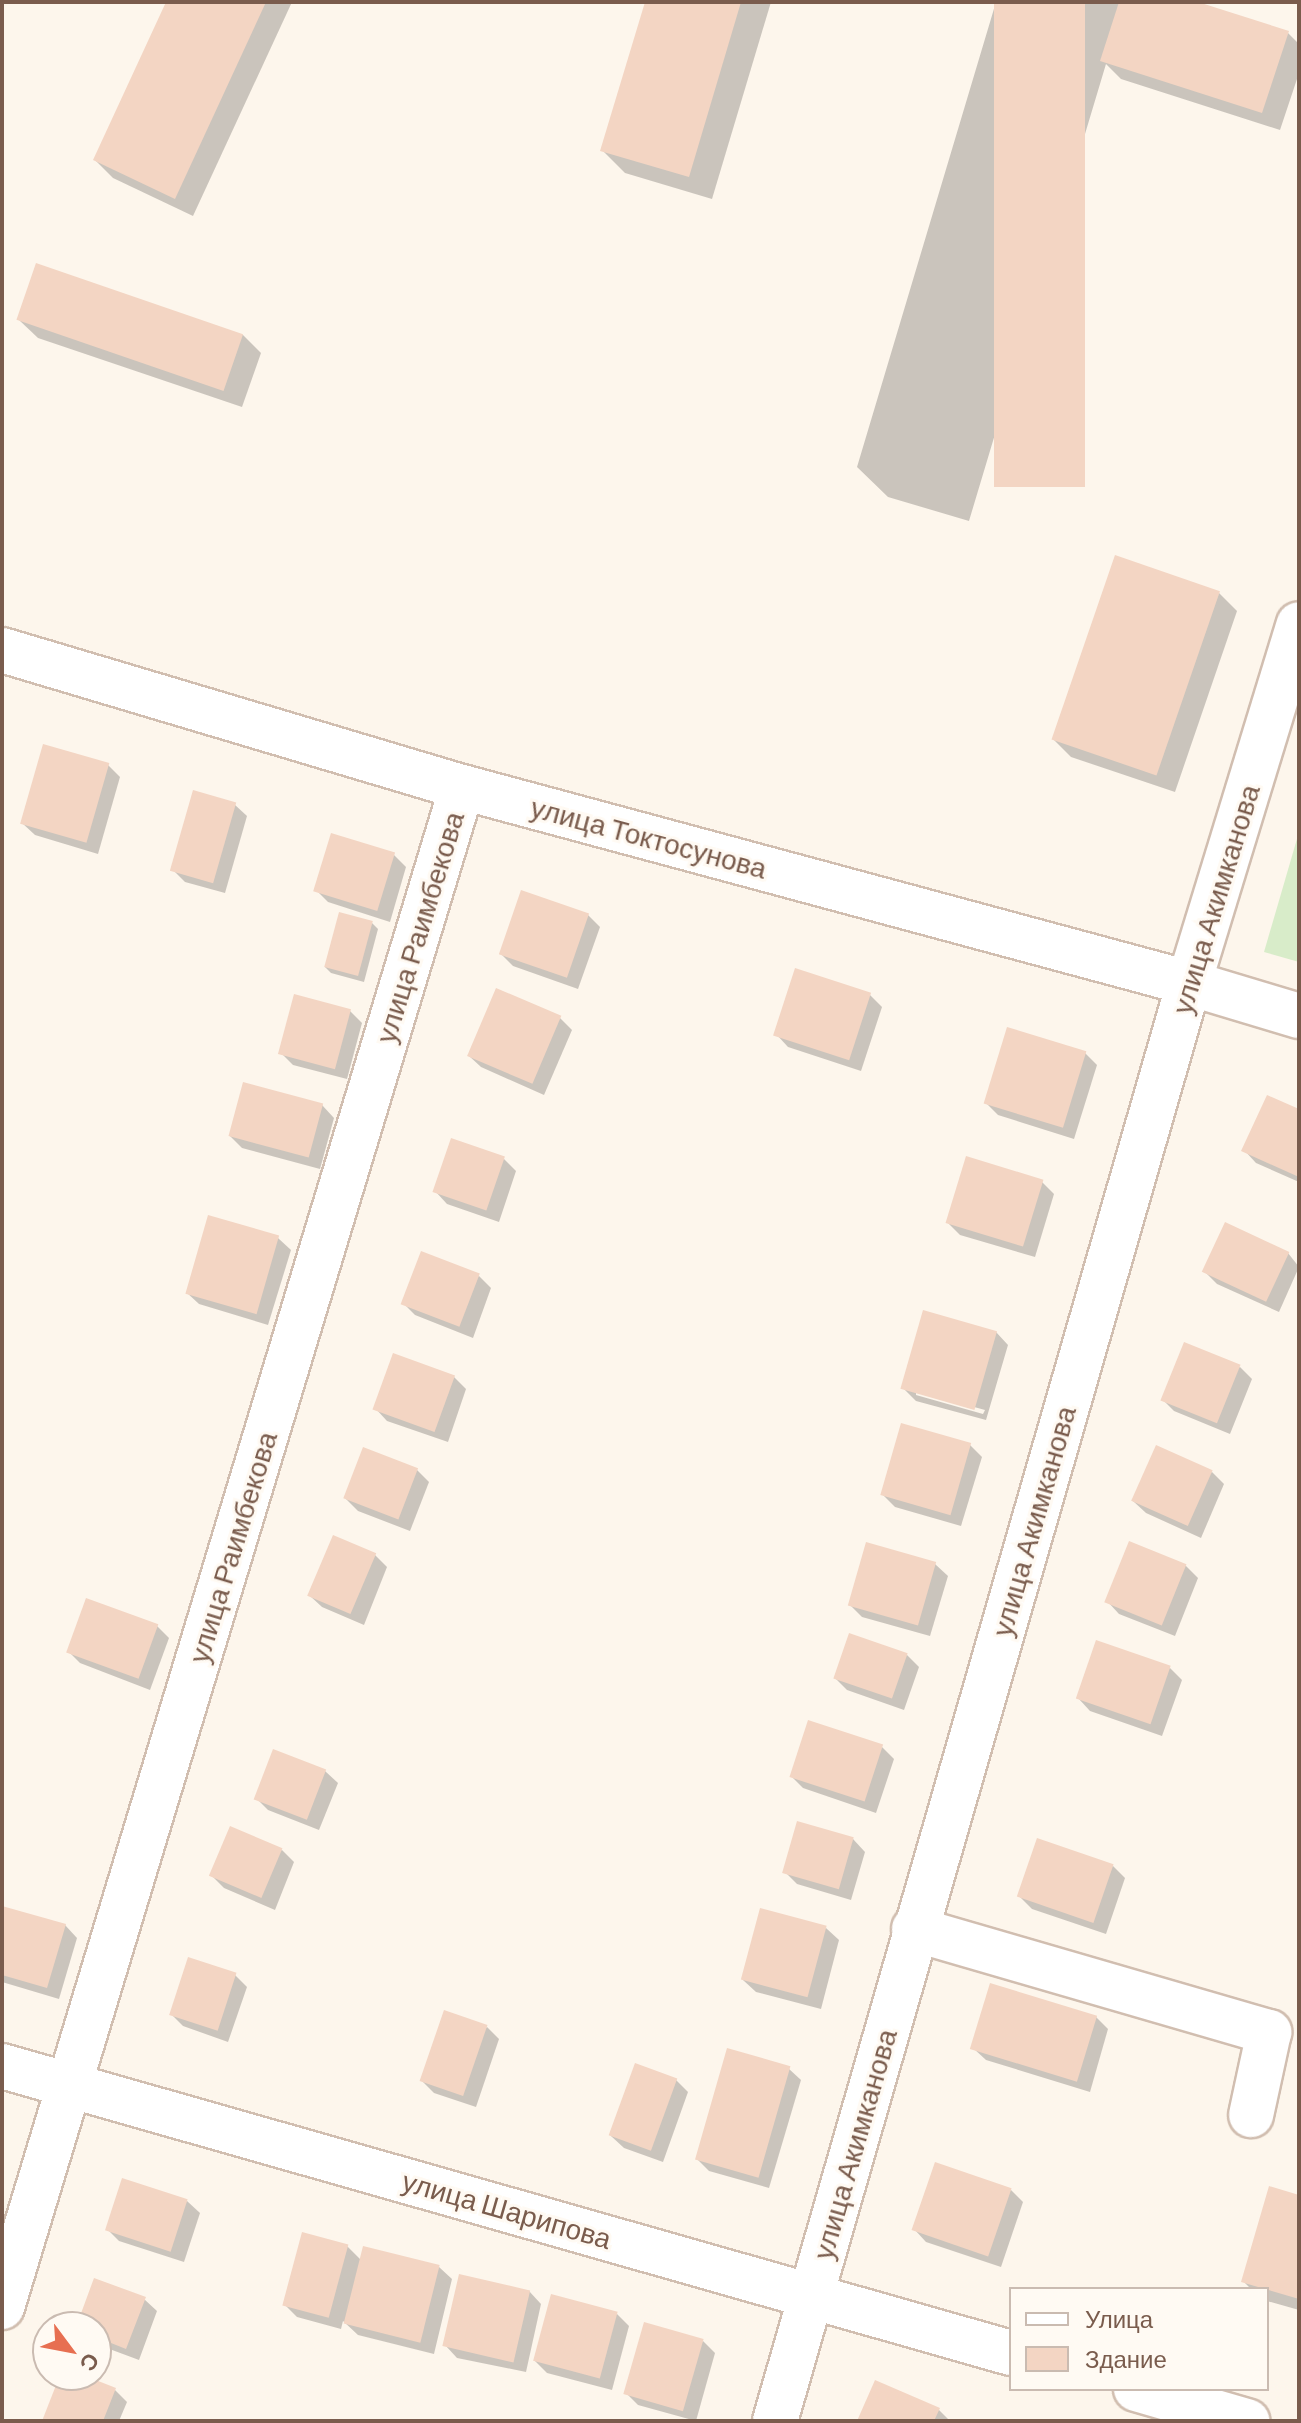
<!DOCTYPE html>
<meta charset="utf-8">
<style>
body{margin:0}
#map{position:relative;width:1301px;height:2423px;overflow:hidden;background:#fdf6ec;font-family:Barlow,sans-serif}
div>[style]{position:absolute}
.green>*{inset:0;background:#d8ecc9}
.shadow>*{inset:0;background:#0003}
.building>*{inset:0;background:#f3d5c3;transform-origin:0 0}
.roads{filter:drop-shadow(2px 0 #d1beb0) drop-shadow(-2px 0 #d1beb0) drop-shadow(0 2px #d1beb0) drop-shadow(0 -2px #d1beb0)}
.street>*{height:44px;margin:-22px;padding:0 22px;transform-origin:22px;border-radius:22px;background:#fff}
span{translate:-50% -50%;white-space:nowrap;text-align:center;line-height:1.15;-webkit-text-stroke:6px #fffaf3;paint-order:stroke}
.street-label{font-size:28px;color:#7a5c4d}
.frame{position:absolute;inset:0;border:4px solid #7a5c4d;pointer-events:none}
.legend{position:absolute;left:1009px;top:2287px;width:260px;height:104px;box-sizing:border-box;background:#fffaf3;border:2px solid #cabbb1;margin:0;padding:10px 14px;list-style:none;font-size:24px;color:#7a5c4d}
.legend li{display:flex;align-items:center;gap:16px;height:40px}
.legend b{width:40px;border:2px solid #cabbb1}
.north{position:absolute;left:32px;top:2311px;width:80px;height:80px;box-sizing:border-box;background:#fffaf3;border:2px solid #cabbb1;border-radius:50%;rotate:122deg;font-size:22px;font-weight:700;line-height:32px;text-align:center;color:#7a5c4d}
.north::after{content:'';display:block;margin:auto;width:28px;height:36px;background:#e76f51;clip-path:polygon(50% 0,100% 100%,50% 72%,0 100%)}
</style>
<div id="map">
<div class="green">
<i style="clip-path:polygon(1299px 832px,1299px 962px,1264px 952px)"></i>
</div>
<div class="shadow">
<i style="clip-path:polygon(168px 2px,292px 2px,193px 216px,113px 178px,95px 160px)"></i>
<i style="clip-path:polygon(647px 2px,771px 2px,712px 199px,625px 173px,602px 150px)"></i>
<i style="clip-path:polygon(996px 2px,1192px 2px,1288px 33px,1299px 44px,1299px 73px,1280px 130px,1121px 79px,1106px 64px,969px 521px,888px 497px,857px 467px)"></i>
<i style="clip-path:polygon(19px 320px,243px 335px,261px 353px,242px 407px,38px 338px)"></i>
<i style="clip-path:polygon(1219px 593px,1237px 611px,1175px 792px,1071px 757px,1053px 739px)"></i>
<i style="clip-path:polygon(108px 765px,120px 777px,98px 854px,35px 835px,22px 823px)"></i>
<i style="clip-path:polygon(234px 804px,247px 816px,225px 893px,185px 882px,173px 870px)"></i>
<i style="clip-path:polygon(394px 855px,406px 867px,390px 922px,328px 902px,316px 890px)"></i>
<i style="clip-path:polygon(588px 915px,600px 927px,578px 989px,513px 966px,501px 954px)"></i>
<i style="clip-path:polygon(372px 923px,378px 929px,364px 982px,331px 973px,325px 967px)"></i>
<i style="clip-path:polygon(870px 995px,882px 1007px,861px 1071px,788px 1047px,776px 1034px)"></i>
<i style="clip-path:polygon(350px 1011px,362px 1023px,347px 1079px,293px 1065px,281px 1053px)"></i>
<i style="clip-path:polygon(560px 1018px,572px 1030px,544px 1095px,481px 1067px,468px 1055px)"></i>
<i style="clip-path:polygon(1085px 1053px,1097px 1065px,1074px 1139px,998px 1115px,985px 1102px)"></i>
<i style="clip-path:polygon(322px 1105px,334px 1118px,320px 1169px,242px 1148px,230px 1136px)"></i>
<i style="clip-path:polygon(1299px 1112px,1299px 1182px,1256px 1163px,1244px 1150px)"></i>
<i style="clip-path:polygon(504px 1159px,516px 1171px,499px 1222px,447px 1204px,435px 1191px)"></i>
<i style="clip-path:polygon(1042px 1182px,1054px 1194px,1035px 1257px,960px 1235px,948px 1223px)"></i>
<i style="clip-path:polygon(278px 1238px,291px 1250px,268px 1325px,199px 1304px,186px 1292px)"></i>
<i style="clip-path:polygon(1288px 1253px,1299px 1267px,1279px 1312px,1217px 1284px,1205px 1272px)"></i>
<i style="clip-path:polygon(479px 1276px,491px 1288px,473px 1338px,415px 1315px,403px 1303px)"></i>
<i style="clip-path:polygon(evenodd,996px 1332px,1008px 1345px,986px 1420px,916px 1401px,904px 1389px,996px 1332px,916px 1391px,985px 1410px,983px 1414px,916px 1395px,916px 1391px)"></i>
<i style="clip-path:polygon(1240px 1367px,1252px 1379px,1230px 1434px,1174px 1411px,1162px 1399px)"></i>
<i style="clip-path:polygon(454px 1377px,466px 1389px,448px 1442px,387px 1421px,375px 1408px)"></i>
<i style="clip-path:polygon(970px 1445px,982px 1457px,961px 1526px,895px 1507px,882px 1494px)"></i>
<i style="clip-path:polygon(417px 1470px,429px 1482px,410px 1531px,358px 1511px,346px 1499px)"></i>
<i style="clip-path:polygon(1212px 1472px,1224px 1484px,1201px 1538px,1146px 1513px,1133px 1501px)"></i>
<i style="clip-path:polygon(1130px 1544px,1186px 1566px,1198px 1578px,1175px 1636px,1119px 1614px,1107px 1601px)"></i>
<i style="clip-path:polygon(375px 1555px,387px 1567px,364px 1625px,322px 1607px,309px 1595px)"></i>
<i style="clip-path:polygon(935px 1564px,948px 1576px,930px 1636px,862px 1617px,850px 1605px)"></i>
<i style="clip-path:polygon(157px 1626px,169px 1638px,150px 1690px,80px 1663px,68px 1651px)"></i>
<i style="clip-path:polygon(907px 1655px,919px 1667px,904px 1710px,847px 1690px,835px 1678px)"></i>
<i style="clip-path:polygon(1170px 1668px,1182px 1680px,1162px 1736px,1090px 1711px,1078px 1698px)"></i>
<i style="clip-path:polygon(882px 1747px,894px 1759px,876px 1813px,803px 1788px,791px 1776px)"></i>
<i style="clip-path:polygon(274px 1752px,325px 1771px,338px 1783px,319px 1830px,268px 1810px,256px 1798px)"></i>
<i style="clip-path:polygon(853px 1839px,865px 1852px,851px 1900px,797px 1884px,785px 1872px)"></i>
<i style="clip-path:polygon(282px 1850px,294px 1862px,275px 1910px,224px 1888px,212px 1876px)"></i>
<i style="clip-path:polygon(1113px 1866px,1125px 1878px,1106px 1934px,1032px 1909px,1019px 1896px)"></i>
<i style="clip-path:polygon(2px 1913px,65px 1925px,77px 1938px,59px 1999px,2px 1982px)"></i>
<i style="clip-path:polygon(826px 1928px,839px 1940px,821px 2009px,756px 1992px,743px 1980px)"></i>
<i style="clip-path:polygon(235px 1975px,247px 1987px,228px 2042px,183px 2026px,171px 2014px)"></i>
<i style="clip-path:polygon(1096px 2017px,1108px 2029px,1090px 2092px,986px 2060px,973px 2048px)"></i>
<i style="clip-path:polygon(487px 2027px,499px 2039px,476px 2107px,434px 2093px,422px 2081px)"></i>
<i style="clip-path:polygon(788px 2068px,801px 2080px,769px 2188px,709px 2171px,697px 2159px)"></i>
<i style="clip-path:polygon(676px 2080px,688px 2092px,663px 2162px,624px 2148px,611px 2136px)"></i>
<i style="clip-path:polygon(1011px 2190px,1023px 2202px,1001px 2267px,926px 2242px,914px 2229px)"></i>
<i style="clip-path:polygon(1299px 2197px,1299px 2310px,1267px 2301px,1267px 2289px,1251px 2289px,1243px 2281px)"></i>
<i style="clip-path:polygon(187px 2201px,200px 2213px,184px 2262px,119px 2241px,107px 2229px)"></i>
<i style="clip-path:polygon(347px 2246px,361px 2260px,439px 2267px,452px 2279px,434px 2354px,358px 2335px,343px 2321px,341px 2329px,297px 2317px,285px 2305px)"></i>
<i style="clip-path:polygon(529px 2291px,541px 2304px,526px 2372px,457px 2358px,445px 2345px)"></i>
<i style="clip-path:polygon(144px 2299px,157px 2311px,139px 2360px,96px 2344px,96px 2327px,78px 2327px)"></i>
<i style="clip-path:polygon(617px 2314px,629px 2326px,612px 2390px,547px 2373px,535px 2361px)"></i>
<i style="clip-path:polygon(703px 2341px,715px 2353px,696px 2421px,638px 2405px,626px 2393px)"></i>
<i style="clip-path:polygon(62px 2375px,77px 2375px,115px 2390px,127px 2402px,119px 2421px,44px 2421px)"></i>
<i style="clip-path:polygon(939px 2410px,950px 2421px,859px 2421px)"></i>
</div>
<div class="building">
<i style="clip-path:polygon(166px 2px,266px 2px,175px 199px,93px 160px)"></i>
<i style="clip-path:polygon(645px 2px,741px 2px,689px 177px,600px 151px)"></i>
<i style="left:994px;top:2px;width:91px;height:485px"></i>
<i style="clip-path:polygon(1119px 2px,1198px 2px,1289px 31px,1262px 113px,1100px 61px)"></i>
<i style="left:36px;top:263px;width:219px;height:60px;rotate:19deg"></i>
<i style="left:1115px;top:555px;width:111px;height:195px;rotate:19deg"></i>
<i style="left:43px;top:744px;width:69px;height:83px;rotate:16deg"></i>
<i style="left:193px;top:790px;width:45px;height:84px;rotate:16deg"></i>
<i style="left:331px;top:833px;width:67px;height:61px;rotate:17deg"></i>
<i style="left:521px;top:890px;width:72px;height:68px;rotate:19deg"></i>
<i style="left:339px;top:912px;width:35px;height:57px;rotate:15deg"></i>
<i style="left:795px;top:968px;width:80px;height:71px;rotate:18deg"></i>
<i style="left:496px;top:988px;width:71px;height:74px;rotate:23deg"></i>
<i style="left:294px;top:994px;width:59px;height:62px;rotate:15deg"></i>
<i style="left:1007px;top:1027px;width:83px;height:80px;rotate:17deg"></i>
<i style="left:243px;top:1082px;width:83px;height:56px;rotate:15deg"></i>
<i style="clip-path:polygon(1267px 1095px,1299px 1109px,1299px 1177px,1241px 1151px)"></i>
<i style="left:451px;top:1138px;width:57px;height:57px;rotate:19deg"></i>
<i style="left:966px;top:1156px;width:81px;height:70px;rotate:17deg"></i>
<i style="left:208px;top:1215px;width:74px;height:82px;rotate:16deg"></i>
<i style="left:1225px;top:1222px;width:71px;height:55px;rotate:25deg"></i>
<i style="left:421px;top:1251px;width:63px;height:57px;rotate:21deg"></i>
<i style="left:923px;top:1310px;width:77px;height:82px;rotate:16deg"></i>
<i style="left:1184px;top:1342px;width:61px;height:63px;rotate:22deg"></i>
<i style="left:393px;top:1353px;width:66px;height:60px;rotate:20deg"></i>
<i style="left:901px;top:1423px;width:73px;height:75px;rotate:16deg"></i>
<i style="left:1156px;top:1445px;width:62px;height:61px;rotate:24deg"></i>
<i style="left:363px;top:1447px;width:59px;height:55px;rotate:21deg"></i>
<i style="left:333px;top:1535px;width:47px;height:66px;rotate:23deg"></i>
<i style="left:1129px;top:1541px;width:62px;height:66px;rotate:22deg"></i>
<i style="left:866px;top:1542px;width:73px;height:66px;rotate:16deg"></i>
<i style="left:86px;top:1598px;width:77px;height:58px;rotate:20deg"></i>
<i style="left:849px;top:1633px;width:62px;height:48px;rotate:19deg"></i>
<i style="left:1096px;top:1640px;width:79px;height:62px;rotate:19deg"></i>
<i style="left:808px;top:1720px;width:79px;height:60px;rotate:18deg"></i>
<i style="left:273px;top:1749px;width:57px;height:54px;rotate:21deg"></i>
<i style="left:797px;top:1821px;width:59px;height:54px;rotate:16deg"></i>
<i style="left:230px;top:1826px;width:57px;height:54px;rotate:23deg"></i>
<i style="left:1037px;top:1838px;width:81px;height:62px;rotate:19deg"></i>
<i style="clip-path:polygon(2px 1906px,66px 1924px,47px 1988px,2px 1975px)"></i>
<i style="left:760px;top:1908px;width:69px;height:74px;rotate:15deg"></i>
<i style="left:188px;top:1957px;width:51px;height:61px;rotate:18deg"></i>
<i style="left:990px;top:1983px;width:112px;height:69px;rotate:17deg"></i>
<i style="left:444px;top:2010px;width:46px;height:75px;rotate:19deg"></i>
<i style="left:727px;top:2048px;width:66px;height:116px;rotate:16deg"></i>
<i style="left:635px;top:2063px;width:45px;height:77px;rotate:20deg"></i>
<i style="left:935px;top:2162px;width:81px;height:72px;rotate:19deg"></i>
<i style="left:122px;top:2178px;width:69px;height:55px;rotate:18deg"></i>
<i style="clip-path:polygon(1269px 2186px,1299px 2195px,1299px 2299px,1241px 2282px)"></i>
<i style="left:302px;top:2232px;width:48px;height:76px;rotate:15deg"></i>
<i style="left:363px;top:2246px;width:79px;height:80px;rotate:14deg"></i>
<i style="left:459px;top:2274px;width:73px;height:74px;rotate:13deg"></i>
<i style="clip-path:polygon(94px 2278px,146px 2297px,126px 2349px,96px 2337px,96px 2327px,76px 2327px)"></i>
<i style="left:551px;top:2294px;width:69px;height:69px;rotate:15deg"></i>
<i style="left:644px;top:2322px;width:62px;height:75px;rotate:16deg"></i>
<i style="clip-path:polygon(60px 2375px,83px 2375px,116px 2388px,103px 2421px,42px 2421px)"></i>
<i style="clip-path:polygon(875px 2380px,940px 2408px,934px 2421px,857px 2421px)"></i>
</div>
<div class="roads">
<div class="street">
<i style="left:2px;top:650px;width:480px;rotate:16.6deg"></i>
<i style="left:462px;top:787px;width:753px;rotate:15.09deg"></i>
<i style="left:1189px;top:983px;width:115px;rotate:16.7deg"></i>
<i style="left:914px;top:1929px;width:370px;rotate:16.2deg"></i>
<i style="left:1269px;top:2032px;width:85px;rotate:102.2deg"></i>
<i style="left:2px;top:2066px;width:1049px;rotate:15.88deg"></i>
<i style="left:2px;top:2307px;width:1588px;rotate:-73.16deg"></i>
<i style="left:1136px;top:2389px;width:116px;rotate:16.1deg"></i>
<i style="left:775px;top:2421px;width:1496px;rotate:-73.94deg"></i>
<i style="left:1189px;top:983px;width:375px;rotate:-73deg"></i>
</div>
</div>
<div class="street-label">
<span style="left:649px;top:837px;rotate:15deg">улица Токтосунова</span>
<span style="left:1215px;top:899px;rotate:-73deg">улица Акимканова</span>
<span style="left:419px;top:927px;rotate:-73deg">улица Раимбекова</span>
<span style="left:1033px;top:1521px;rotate:-74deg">улица Акимканова</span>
<span style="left:232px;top:1547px;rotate:-73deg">улица Раимбекова</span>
<span style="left:854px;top:2144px;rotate:-74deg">улица Акимканова</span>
<span style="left:507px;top:2209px;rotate:16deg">улица Шарипова</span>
</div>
<div class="frame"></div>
<ul class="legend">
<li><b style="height:10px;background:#fff"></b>Улица</li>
<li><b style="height:22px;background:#f3d5c3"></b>Здание</li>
</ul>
<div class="north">С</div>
</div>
